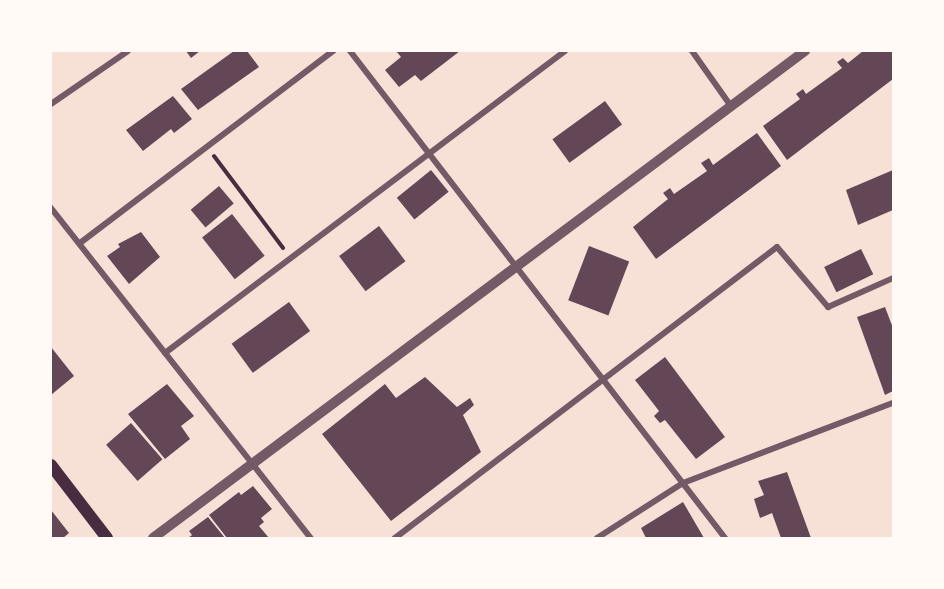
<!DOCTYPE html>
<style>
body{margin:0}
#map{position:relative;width:944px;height:589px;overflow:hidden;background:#f7e1d7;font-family:Mulish,sans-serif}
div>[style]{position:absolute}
.building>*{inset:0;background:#644757;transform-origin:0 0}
.path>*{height:4px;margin:-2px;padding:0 2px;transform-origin:2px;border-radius:2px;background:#4a2c40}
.minor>*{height:6px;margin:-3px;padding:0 3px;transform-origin:3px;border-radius:3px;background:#755966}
.tertiary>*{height:10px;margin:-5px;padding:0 5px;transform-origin:5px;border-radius:5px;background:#755966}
.secondary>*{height:12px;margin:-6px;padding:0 6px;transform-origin:6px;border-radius:6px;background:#4a2c40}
span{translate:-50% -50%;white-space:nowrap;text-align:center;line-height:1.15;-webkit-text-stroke:4.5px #fffaf5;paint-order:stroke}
.frame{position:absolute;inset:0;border:52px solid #fffaf5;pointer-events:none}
</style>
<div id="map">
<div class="building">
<i style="clip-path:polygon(186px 51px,200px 51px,191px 58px)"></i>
<i style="clip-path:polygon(234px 51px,247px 51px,259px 67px,198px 110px,181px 89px)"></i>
<i style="clip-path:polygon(396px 51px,460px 51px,421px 81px,415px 75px,399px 87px,385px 70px,401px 57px)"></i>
<i style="clip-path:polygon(863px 51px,893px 51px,893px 79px,787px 160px,763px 126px,800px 99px,796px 94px,803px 89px,806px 94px,842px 68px,837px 62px,843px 58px,848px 63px)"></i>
<i style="clip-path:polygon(173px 96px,192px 119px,174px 133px,171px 129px,143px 151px,126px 130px)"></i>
<i style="left:605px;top:101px;width:29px;height:65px;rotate:54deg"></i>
<i style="clip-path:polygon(757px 133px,781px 166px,656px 259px,633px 227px,668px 199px,663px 193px,670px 188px,674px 194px,707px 171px,701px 163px,709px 158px,713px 165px)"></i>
<i style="left:431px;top:170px;width:28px;height:44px;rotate:51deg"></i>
<i style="clip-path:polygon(893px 170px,893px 210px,858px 225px,846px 190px)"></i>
<i style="left:219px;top:186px;width:23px;height:37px;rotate:50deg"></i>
<i style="left:232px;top:214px;width:53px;height:38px;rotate:52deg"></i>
<i style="left:379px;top:226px;width:44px;height:50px;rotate:53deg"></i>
<i style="clip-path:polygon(141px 232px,160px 257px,129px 284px,107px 256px,120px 247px,118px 244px)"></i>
<i style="left:589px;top:246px;width:43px;height:58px;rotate:21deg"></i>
<i style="left:861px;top:249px;width:28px;height:41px;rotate:64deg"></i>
<i style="left:289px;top:302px;width:36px;height:71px;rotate:54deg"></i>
<i style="clip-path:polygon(885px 307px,893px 328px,893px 391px,885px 395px,857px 317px)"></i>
<i style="clip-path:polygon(51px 347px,74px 376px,51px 395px)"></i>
<i style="clip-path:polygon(665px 357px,725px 437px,696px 459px,665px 420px,660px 423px,654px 416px,659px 411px,635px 380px)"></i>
<i style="clip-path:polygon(425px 377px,457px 407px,470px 398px,474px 405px,463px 415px,481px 452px,391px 521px,322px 434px,385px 384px,396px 398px)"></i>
<i style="clip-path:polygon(167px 384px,194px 416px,181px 426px,190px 439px,165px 459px,128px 414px)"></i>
<i style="left:131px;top:423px;width:48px;height:33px;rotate:49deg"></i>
<i style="clip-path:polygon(787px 472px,811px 538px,781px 538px,772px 513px,760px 518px,754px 499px,764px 495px,758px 481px)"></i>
<i style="clip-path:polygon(253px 486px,272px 509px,261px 518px,264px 522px,259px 526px,269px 538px,227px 538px,209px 515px,239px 492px,241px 495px)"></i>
<i style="clip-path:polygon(683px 502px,704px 538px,646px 538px,641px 528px)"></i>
<i style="clip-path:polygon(51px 510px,69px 533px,63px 538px,51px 538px)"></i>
<i style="clip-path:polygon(208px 517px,225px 538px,188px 538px,192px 535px,189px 531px)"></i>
</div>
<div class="path">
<i style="left:214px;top:156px;width:115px;rotate:53.1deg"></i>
</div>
<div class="minor">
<i style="left:350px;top:51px;width:615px;rotate:52.4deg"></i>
<i style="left:692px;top:51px;width:67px;rotate:54.7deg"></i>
<i style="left:51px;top:104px;width:93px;rotate:-34.5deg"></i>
<i style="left:51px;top:208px;width:420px;rotate:51.8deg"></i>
<i style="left:80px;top:243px;width:318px;rotate:-37.2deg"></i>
<i style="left:165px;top:353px;width:501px;rotate:-37.05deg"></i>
<i style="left:395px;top:538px;width:480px;rotate:-37.3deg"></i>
<i style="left:777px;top:247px;width:79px;rotate:49.6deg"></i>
<i style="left:828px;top:307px;width:71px;rotate:-24deg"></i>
<i style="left:597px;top:538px;width:102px;rotate:-32.6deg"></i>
<i style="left:683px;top:483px;width:225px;rotate:-20.9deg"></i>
</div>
<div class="tertiary">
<i style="left:153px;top:538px;width:814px;rotate:-36.76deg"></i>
</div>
<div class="secondary">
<i style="left:51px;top:465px;width:92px;rotate:52.5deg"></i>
</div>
<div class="frame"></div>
</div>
